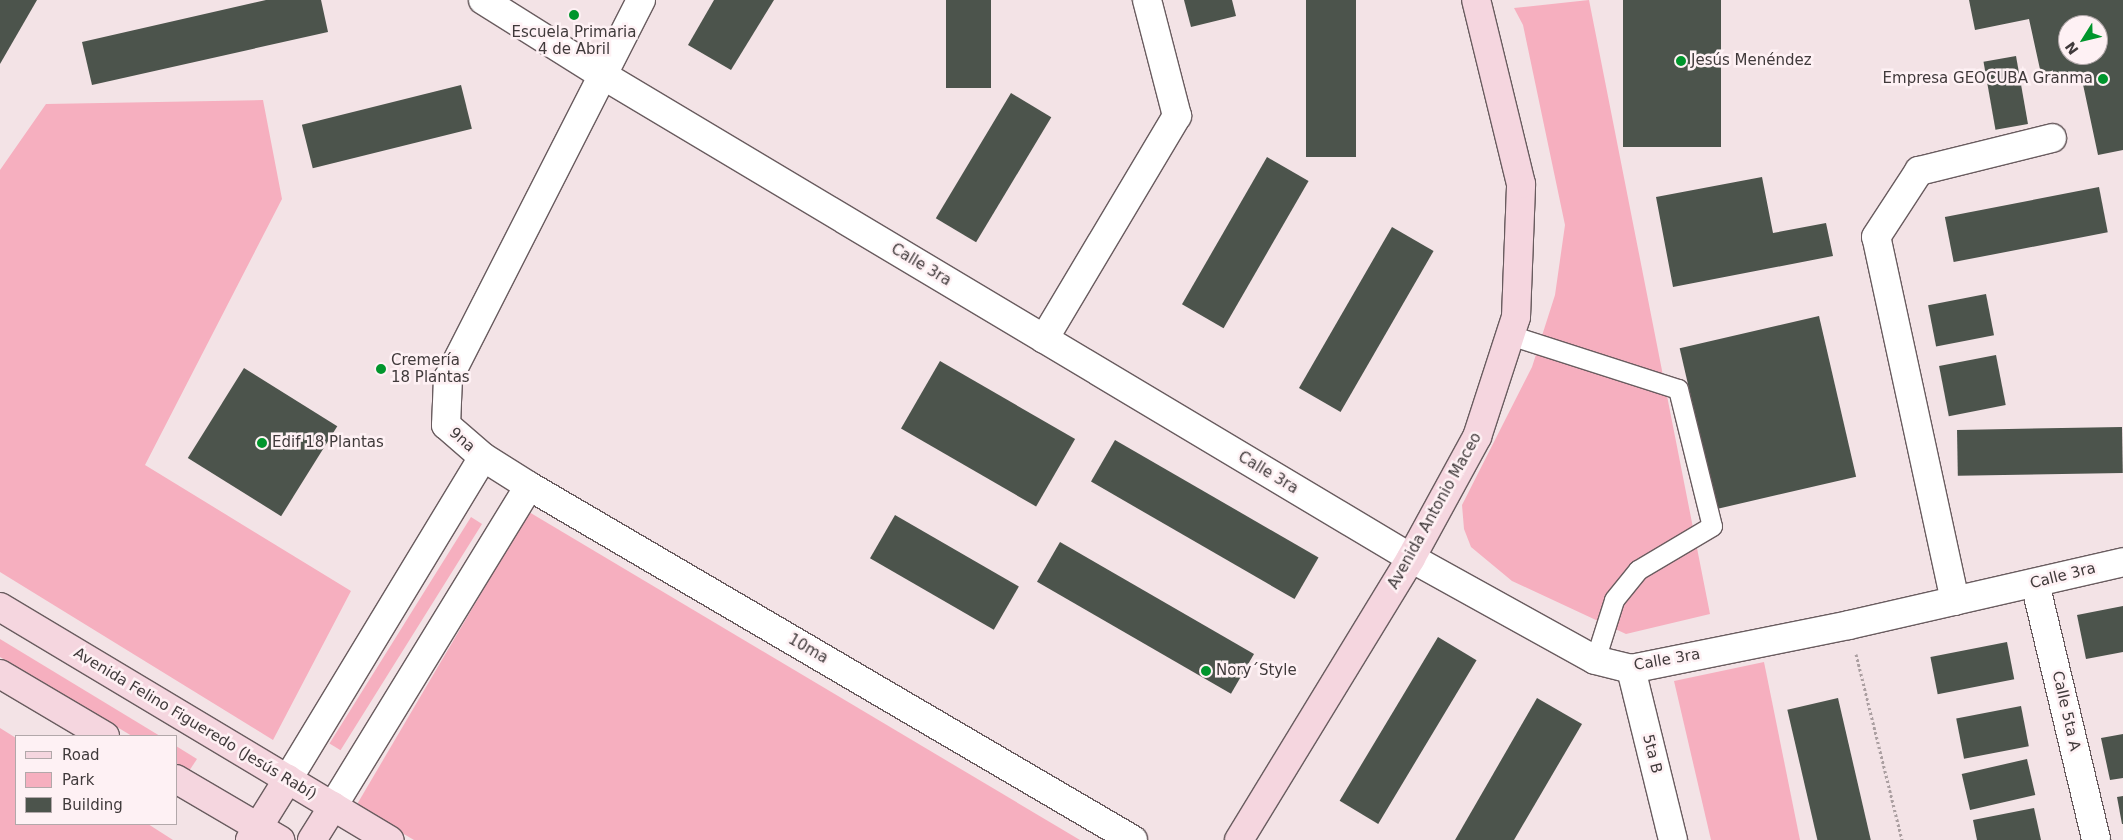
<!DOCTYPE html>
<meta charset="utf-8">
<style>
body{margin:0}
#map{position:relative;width:2123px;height:840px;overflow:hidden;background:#f3e3e6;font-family:"DejaVu Sans",sans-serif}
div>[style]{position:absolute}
.green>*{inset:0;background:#f6afbf;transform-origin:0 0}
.building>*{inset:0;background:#4c544c;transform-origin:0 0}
.path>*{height:3px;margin-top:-1.5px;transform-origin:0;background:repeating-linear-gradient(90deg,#ab9fa1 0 2.5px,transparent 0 5px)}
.roads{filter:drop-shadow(1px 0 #695c5f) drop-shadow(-1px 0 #695c5f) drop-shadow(0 1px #695c5f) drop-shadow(0 -1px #695c5f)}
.lane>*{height:19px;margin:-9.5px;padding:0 9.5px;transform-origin:9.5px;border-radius:9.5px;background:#fff}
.street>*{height:28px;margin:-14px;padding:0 14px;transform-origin:14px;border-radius:14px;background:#fff}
.secondary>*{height:28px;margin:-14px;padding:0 14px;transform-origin:14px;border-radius:14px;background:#f5d6df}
.dots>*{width:14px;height:14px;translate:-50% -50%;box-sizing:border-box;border:2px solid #fef1f4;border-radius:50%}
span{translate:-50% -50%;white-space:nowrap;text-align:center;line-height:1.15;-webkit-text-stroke:5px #fef1f4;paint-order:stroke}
.poi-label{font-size:15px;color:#403a3b}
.left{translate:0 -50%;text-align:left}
.right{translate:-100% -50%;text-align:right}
.street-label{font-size:15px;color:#403a3b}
.legend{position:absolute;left:15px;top:735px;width:162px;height:90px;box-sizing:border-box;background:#fef1f4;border:1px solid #b2a8aa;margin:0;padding:6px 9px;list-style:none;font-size:15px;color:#403a3b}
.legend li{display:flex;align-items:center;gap:10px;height:25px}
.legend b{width:25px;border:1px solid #b2a8aa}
.north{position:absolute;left:2058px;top:15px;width:50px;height:50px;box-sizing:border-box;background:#fef1f4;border:1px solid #b2a8aa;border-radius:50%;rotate:234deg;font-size:14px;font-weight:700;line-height:20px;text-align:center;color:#403a3b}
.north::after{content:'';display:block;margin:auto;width:18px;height:22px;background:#00952c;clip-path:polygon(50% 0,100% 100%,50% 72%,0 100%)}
</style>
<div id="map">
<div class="green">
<i style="clip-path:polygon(1589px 0,1710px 614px,1626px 634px,1512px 581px,1471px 547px,1464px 529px,1462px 505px,1532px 367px,1555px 295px,1565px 225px,1523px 25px,1514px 8px)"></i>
<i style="clip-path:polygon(263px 100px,282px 199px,145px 465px,351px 591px,273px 740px,0 572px,0 170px,46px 104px)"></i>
<i style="clip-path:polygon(529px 512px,1080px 840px,414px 840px,356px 806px)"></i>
<i style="left:471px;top:517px;width:13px;height:267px;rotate:32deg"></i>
<i style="clip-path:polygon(0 639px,160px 736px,132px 736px,0 657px)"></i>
<i style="clip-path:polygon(1764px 662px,1800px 840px,1711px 840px,1674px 681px)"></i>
<i style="clip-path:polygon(0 728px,16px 738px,16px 824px,148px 824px,173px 840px,0 840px)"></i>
<i style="clip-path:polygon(176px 746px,197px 759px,189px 771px,176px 763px)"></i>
</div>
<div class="building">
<i style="clip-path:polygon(0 0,37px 0,0 64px)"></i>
<i style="clip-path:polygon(266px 0,321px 0,328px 32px,92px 85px,82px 42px)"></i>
<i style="clip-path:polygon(714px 0,774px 0,731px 70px,688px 45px)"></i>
<i style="left:946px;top:0;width:45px;height:88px"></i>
<i style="clip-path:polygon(1184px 0,1232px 0,1236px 16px,1191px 27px)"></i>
<i style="left:1306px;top:0;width:50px;height:157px"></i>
<i style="left:1623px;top:0;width:98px;height:147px"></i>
<i style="clip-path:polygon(evenodd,1969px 0,2123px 0,2123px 150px,2098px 155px,2081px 75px,2043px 83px,2029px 19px,1975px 30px,1969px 0,2068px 25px,2098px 25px,2098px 55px,2068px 55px,2068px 25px)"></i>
<i style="left:2016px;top:56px;width:69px;height:33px;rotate:80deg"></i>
<i style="left:461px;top:85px;width:45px;height:164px;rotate:76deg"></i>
<i style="left:1011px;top:93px;width:47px;height:146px;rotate:31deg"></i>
<i style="left:1267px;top:157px;width:48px;height:170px;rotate:30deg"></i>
<i style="clip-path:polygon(1762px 177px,1773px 233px,1826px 223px,1833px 256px,1673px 287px,1656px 197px)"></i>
<i style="left:2099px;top:187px;width:46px;height:157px;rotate:79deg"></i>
<i style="left:1392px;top:227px;width:48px;height:186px;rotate:30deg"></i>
<i style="left:1986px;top:294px;width:42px;height:59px;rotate:79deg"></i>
<i style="left:1819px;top:316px;width:165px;height:143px;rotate:77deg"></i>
<i style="left:1996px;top:355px;width:51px;height:58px;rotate:79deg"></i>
<i style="left:940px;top:361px;width:156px;height:78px;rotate:30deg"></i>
<i style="left:244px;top:368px;width:110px;height:106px;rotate:32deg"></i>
<i style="left:2122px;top:427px;width:46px;height:165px;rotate:89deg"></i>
<i style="left:1115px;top:440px;width:235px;height:48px;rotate:30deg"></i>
<i style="left:895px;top:515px;width:143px;height:50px;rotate:30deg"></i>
<i style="left:1060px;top:542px;width:224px;height:46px;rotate:30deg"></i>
<i style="clip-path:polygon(2123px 606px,2123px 652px,2086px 659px,2077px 615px)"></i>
<i style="left:1438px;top:637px;width:45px;height:191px;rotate:31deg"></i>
<i style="left:2007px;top:642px;width:38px;height:78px;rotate:79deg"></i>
<i style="clip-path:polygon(1537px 698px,1582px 724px,1514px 840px,1455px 840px)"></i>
<i style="left:1838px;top:698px;width:146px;height:52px;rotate:77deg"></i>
<i style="left:2021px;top:706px;width:41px;height:66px;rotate:79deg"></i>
<i style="clip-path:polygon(2123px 734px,2123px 778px,2110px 780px,2101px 738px)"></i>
<i style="left:2027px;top:759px;width:37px;height:67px;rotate:77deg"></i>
<i style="clip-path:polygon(2123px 796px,2123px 824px,2122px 824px,2117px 797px)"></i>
<i style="clip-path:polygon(2034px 808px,2041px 840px,1977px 840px,1973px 820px)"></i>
</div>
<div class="path">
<i style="left:1856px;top:654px;width:192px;rotate:76.1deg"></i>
</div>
<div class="roads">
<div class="lane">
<i style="left:1510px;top:335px;width:176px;rotate:17.8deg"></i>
<i style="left:1678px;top:389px;width:141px;rotate:76.1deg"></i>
<i style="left:1712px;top:526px;width:86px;rotate:149.3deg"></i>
<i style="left:1638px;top:570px;width:38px;rotate:129deg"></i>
<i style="left:1614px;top:600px;width:63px;rotate:107.6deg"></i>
</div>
<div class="street">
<i style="left:483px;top:0;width:139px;rotate:32.1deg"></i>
<i style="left:601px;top:74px;width:944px;rotate:30.86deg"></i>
<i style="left:1411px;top:558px;width:210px;rotate:29deg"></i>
<i style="left:1595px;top:660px;width:37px;rotate:14deg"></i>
<i style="left:1631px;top:669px;width:222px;rotate:-11.4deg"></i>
<i style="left:1849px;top:625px;width:281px;rotate:-12.9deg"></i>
<i style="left:641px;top:0;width:424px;rotate:117deg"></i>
<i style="left:448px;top:378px;width:47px;rotate:92.4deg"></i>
<i style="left:446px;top:425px;width:49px;rotate:40.9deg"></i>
<i style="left:483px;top:457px;width:54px;rotate:32.2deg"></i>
<i style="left:529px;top:486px;width:700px;rotate:30.37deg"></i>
<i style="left:1044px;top:339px;width:260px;rotate:-59.2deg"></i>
<i style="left:1177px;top:116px;width:120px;rotate:-104.5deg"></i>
<i style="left:2035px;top:583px;width:264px;rotate:76.6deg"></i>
<i style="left:1955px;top:601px;width:372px;rotate:-102.2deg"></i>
<i style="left:1876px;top:237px;width:79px;rotate:-56.9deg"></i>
<i style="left:1919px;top:171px;width:137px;rotate:-13.9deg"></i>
<i style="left:1631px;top:669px;width:176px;rotate:76.2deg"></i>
<i style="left:288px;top:779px;width:376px;rotate:-58.8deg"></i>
<i style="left:333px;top:806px;width:375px;rotate:-58.5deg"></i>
</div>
<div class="secondary">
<i style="left:0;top:607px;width:454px;rotate:30.9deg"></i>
<i style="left:0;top:674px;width:122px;rotate:30.6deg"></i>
<i style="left:176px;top:779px;width:121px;rotate:30.4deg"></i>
<i style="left:250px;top:840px;width:72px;rotate:-58.1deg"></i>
<i style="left:312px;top:840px;width:40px;rotate:-58deg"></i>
<i style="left:1239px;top:840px;width:330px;rotate:-58.6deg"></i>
<i style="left:1411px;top:558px;width:138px;rotate:-61.4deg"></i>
<i style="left:1477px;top:437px;width:126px;rotate:-72deg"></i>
<i style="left:1516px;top:317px;width:133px;rotate:-87.8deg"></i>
<i style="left:1521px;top:184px;width:189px;rotate:-103.7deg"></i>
</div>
</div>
<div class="dots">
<i style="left:574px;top:15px;background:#00952c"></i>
<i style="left:1681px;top:61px;background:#00952c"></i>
<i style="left:2103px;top:79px;background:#00952c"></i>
<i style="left:381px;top:369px;background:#00952c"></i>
<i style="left:262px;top:443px;background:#00952c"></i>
<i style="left:1206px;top:671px;background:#00952c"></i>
</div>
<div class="poi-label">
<span style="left:574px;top:41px">Escuela Primaria<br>4 de Abril</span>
<span class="left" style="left:1691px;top:61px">Jesús Menéndez</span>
<span class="right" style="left:2093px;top:79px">Empresa GEOCUBA Granma</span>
<span class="left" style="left:391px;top:369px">Cremería<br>18 Plantas</span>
<span class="left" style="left:272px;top:443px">Edif 18 Plantas</span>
<span class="left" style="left:1216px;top:671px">Nory´Style</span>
</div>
<div class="street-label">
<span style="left:921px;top:265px;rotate:31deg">Calle 3ra</span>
<span style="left:462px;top:440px;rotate:41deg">9na</span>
<span style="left:1268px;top:473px;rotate:31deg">Calle 3ra</span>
<span style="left:1435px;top:511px;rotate:-61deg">Avenida Antonio Maceo</span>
<span style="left:2063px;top:576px;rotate:-14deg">Calle 3ra</span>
<span style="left:808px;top:649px;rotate:30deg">10ma</span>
<span style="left:1667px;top:660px;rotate:-10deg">Calle 3ra</span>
<span style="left:2066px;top:711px;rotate:77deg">Calle 5ta A</span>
<span style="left:195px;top:724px;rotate:31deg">Avenida Felino Figueredo (Jesús Rabí)</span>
<span style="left:1652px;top:754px;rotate:76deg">5ta B</span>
</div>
<ul class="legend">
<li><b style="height:6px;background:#f5d6df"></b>Road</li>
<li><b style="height:14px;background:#f6afbf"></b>Park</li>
<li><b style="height:14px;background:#4c544c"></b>Building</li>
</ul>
<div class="north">N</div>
</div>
